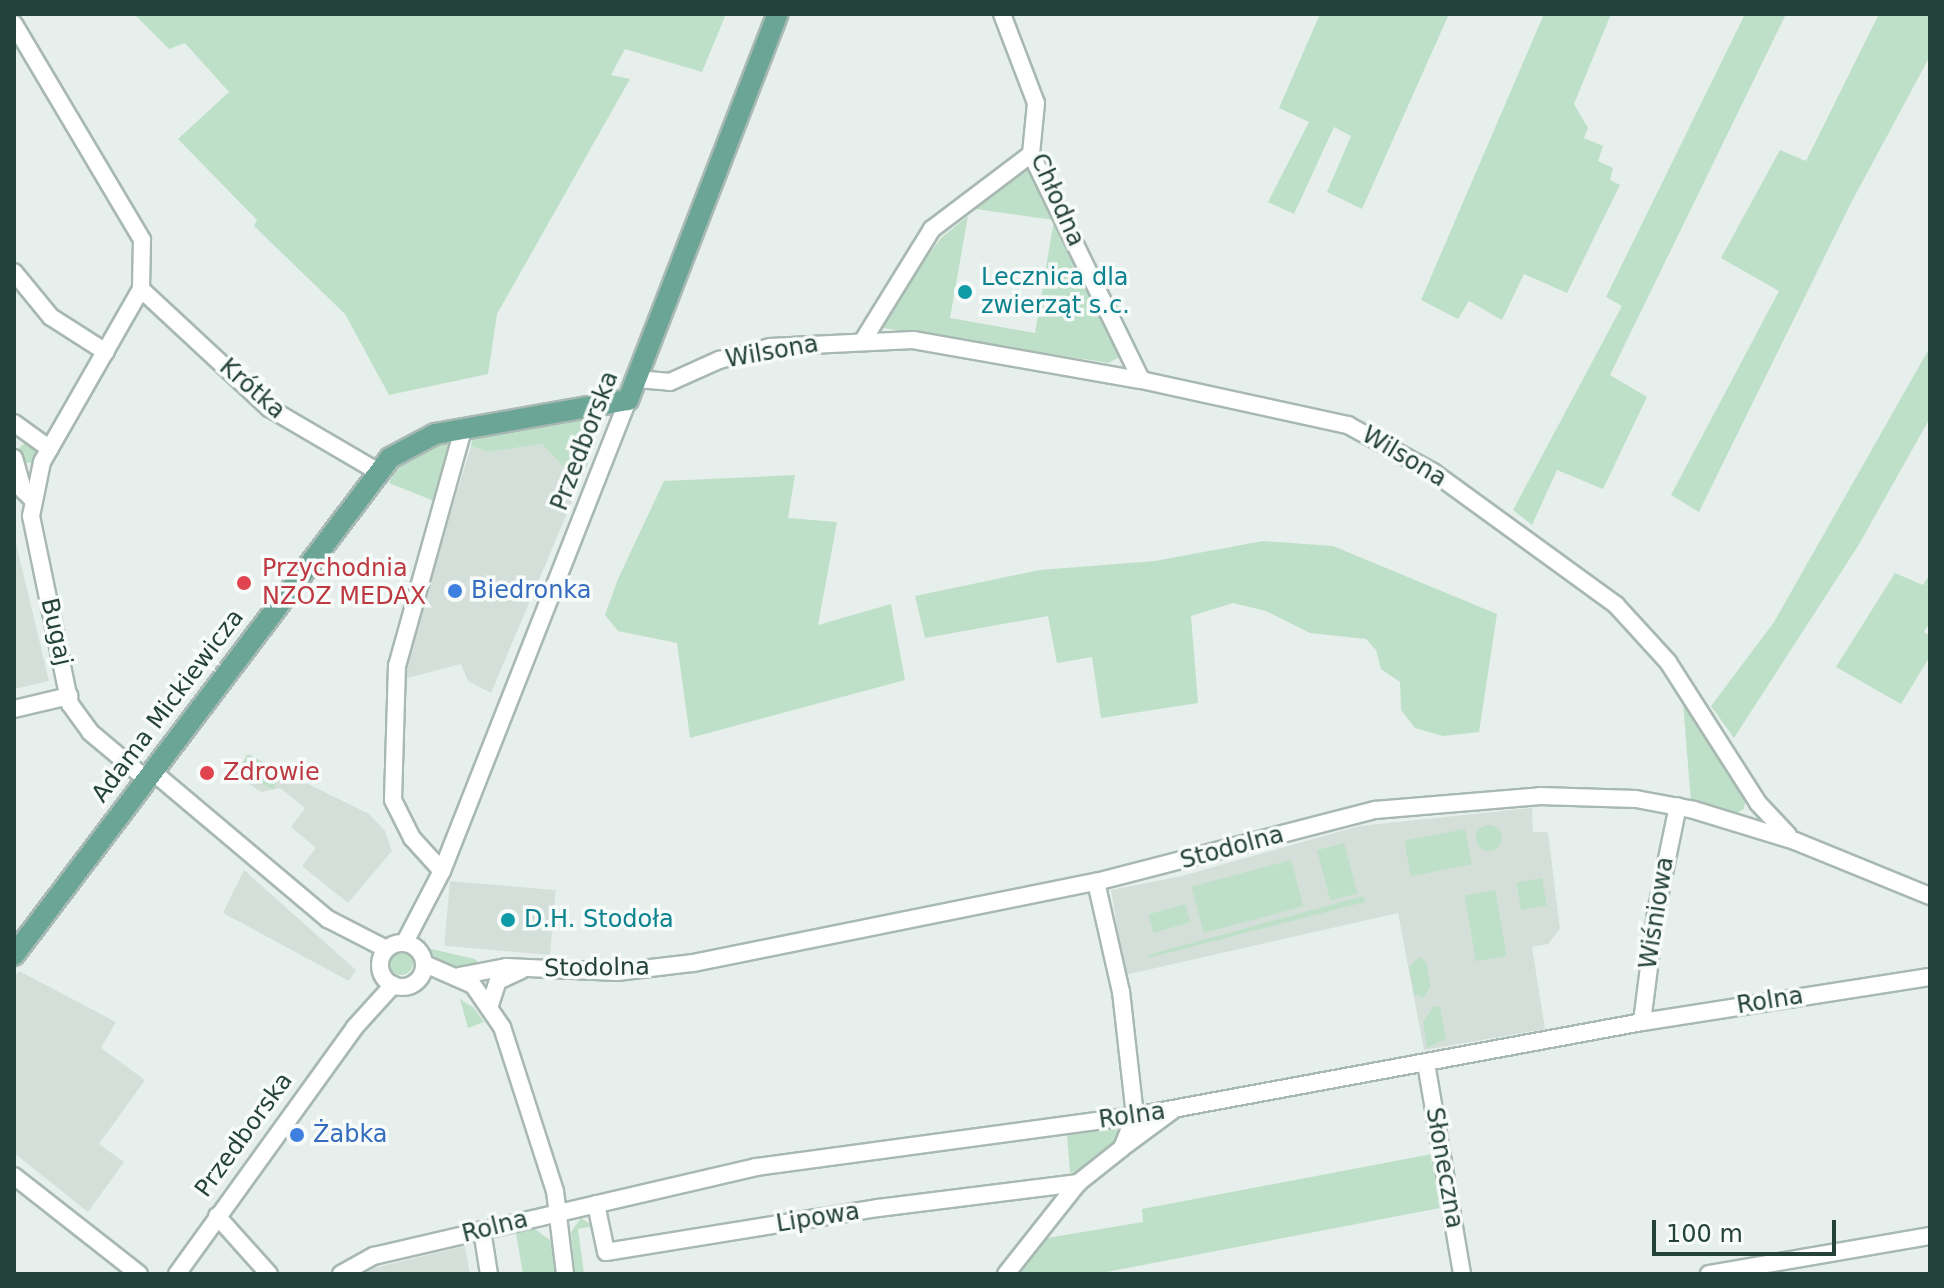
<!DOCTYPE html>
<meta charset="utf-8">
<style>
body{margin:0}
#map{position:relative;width:1944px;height:1288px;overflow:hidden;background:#e6efeb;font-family:"DejaVu Sans",sans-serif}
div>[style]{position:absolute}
.built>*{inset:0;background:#d4dfda;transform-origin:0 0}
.green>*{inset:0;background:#bfe0c8;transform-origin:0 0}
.round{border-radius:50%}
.roads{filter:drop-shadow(2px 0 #a8b8b2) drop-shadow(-2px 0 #a8b8b2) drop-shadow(0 2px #a8b8b2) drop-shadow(0 -2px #a8b8b2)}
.minor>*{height:16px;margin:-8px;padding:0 8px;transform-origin:8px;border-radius:8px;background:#fff}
.minor>.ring{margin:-8px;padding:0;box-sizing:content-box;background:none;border:16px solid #fff;border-radius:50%}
.major>*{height:20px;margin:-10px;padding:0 10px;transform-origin:10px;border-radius:10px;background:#6aa596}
.dots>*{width:22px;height:22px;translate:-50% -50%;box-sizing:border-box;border:4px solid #f7fbf9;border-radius:50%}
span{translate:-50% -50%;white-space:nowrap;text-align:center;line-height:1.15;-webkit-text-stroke:7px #f7fbf9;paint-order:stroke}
.street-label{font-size:24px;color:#24423a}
.culture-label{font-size:24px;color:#0d838f}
.left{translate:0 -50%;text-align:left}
.health-label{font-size:24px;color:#be3a42}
.shop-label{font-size:24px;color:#366cbe}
.frame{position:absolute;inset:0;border:16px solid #24423a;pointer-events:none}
.scale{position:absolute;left:1652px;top:1220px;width:184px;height:36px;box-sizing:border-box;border:4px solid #24423a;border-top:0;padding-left:10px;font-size:24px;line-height:28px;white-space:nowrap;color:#24423a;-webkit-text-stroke:6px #f7fbf9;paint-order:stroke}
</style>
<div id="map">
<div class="built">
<i style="clip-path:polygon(542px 444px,571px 475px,567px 485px,577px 490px,491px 693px,468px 681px,461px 664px,400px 680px,471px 446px,488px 452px)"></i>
<i style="clip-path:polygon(14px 535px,49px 681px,14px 689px)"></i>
<i style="clip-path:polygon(248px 754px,369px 814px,385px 831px,392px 851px,348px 903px,302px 866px,316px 848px,291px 827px,305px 808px,280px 788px,262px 792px,234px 775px)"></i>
<i style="clip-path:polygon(1532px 808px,1533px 832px,1548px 832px,1560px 929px,1548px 944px,1532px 947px,1545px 1029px,1424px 1050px,1398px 913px,1125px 975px,1111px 890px,1182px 876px,1359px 826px)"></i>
<i style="clip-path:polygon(244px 870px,356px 970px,349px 981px,223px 913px)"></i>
<i style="left:450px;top:881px;width:106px;height:65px;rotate:5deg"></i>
<i style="clip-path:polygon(19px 971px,116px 1022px,101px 1048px,145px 1080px,99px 1144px,124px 1162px,88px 1212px,14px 1153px,14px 978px)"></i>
<i style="clip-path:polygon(465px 1246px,470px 1274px,364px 1274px,374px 1268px)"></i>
</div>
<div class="green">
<i style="clip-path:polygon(726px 14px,702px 72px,625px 49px,611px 75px,630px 79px,497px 314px,488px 374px,389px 395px,345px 314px,254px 226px,257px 220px,178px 139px,229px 92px,185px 43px,169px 49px,135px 15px)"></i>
<i style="clip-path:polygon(1320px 14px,1449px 14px,1362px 209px,1327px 192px,1351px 136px,1334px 127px,1294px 214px,1268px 202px,1309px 122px,1279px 108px)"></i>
<i style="clip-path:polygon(1544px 14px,1611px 14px,1574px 104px,1588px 128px,1584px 138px,1603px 146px,1598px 161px,1613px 168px,1610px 180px,1620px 185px,1567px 293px,1524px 274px,1502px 320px,1469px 301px,1458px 319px,1421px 300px)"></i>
<i style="clip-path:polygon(1745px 14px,1786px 14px,1610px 375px,1647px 397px,1603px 489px,1557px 470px,1532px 525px,1513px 510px,1622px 306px,1606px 297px)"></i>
<i style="clip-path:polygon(1879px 14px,1930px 14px,1930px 56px,1851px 203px,1699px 512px,1671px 495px,1779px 291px,1721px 258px,1780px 150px,1806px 161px)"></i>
<i style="clip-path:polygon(1027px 169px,1121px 347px,1119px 357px,1109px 363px,883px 328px,904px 287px,941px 238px,968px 216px,950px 318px,1035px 333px,1054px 220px,976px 209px)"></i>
<i style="clip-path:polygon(1930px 347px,1930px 418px,1858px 546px,1734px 738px,1711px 706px,1774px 622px)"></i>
<i style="clip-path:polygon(591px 417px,596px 443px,577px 490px,567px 485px,571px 475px,542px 444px,488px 452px,471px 446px,473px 435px)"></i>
<i style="clip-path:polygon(450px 439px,434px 501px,389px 483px,400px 461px)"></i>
<i class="round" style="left:18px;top:443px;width:20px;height:20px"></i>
<i style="clip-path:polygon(795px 475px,788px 518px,837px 522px,818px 625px,891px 604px,905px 680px,690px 738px,677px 643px,618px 631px,605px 615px,618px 579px,664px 481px)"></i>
<i style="clip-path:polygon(1263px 541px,1333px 546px,1497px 614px,1479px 732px,1443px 736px,1415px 728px,1401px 710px,1400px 682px,1381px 669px,1376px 650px,1366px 639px,1310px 633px,1266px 611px,1233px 603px,1191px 616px,1198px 703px,1101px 718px,1092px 657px,1057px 663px,1048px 616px,925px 638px,915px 596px,1040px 570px,1155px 561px)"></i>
<i style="clip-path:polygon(1895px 573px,1923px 585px,1930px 574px,1930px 622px,1924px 632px,1930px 636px,1930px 656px,1901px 704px,1836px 667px)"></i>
<i style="clip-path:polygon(1683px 702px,1746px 795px,1744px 809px,1737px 813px,1691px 802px)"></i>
<i style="left:247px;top:755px;width:38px;height:20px;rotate:25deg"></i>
<i class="round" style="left:1476px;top:825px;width:26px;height:26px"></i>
<i style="left:1465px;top:829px;width:36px;height:62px;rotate:79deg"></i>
<i style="left:1344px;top:843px;width:52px;height:28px;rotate:75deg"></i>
<i style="left:1291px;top:860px;width:48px;height:103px;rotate:75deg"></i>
<i style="left:1542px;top:878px;width:28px;height:26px;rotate:80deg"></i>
<i style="left:1495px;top:890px;width:67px;height:31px;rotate:80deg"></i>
<i style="clip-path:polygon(1363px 896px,1365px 902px,1148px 958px,1148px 955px)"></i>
<i style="left:1185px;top:904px;width:19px;height:38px;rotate:74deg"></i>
<i style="clip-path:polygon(424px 937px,427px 948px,475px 959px,482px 968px,461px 972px,433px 963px,425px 951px)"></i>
<i class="round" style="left:389px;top:951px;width:24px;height:24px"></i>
<i style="clip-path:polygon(1419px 957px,1426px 962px,1431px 986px,1423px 998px,1414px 994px,1409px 967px)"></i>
<i style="clip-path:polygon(460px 999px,474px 1008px,484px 1022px,468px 1028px)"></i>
<i style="clip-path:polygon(1440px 1006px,1446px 1039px,1427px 1048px,1423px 1022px,1433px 1007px)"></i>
<i style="clip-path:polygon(1113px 1124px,1122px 1128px,1116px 1143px,1077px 1174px,1070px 1172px,1067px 1135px)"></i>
<i style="clip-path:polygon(1432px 1154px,1440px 1208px,1096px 1274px,1017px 1274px,1041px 1239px,1143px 1222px,1142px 1209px)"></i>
<i style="clip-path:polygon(581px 1218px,593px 1226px,578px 1229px,584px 1274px,575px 1274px,571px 1232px)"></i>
<i style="clip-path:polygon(535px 1229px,555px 1244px,558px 1274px,523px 1274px,516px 1233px)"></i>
</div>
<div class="roads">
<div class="minor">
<i style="left:1002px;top:14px;width:95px;rotate:69.1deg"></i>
<i style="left:1036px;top:103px;width:51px;rotate:95.6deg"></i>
<i style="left:1031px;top:154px;width:251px;rotate:64deg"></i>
<i style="left:14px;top:24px;width:251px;rotate:59.3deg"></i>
<i style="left:142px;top:240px;width:49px;rotate:91.2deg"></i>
<i style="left:141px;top:289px;width:199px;rotate:119.8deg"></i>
<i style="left:42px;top:462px;width:55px;rotate:101.5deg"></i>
<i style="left:31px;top:516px;width:192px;rotate:78.3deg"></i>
<i style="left:70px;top:704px;width:34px;rotate:54deg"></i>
<i style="left:90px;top:732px;width:73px;rotate:40deg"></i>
<i style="left:14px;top:272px;width:58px;rotate:50.6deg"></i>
<i style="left:51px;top:317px;width:65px;rotate:32.5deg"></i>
<i style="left:141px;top:289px;width:175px;rotate:42.9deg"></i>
<i style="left:269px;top:408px;width:125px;rotate:30.3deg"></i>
<i style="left:864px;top:339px;width:129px;rotate:-58.3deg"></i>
<i style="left:932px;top:229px;width:124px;rotate:-37.1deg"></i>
<i style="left:637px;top:379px;width:33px;rotate:5deg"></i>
<i style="left:670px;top:382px;width:54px;rotate:-24.2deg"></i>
<i style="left:719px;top:360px;width:53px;rotate:-14.3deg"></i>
<i style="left:770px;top:347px;width:143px;rotate:-2.8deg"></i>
<i style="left:913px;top:340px;width:231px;rotate:10deg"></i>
<i style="left:1141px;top:380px;width:212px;rotate:12.3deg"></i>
<i style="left:1348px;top:425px;width:97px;rotate:28.9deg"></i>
<i style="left:1433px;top:472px;width:226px;rotate:36deg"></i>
<i style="left:1616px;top:605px;width:77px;rotate:47.6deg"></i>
<i style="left:1668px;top:662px;width:167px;rotate:57.4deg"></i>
<i style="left:1758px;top:803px;width:44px;rotate:46.8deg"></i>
<i style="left:14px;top:423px;width:44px;rotate:35.8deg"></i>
<i style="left:14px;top:458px;width:33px;rotate:74deg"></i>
<i style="left:23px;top:490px;width:13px;rotate:45deg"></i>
<i style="left:14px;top:709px;width:57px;rotate:-13.3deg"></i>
<i style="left:152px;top:771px;width:230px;rotate:40.1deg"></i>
<i style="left:328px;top:919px;width:65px;rotate:27.3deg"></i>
<i style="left:442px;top:871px;width:45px;rotate:-132.3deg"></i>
<i style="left:412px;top:838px;width:42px;rotate:-116.6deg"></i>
<i style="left:393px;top:800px;width:134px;rotate:-88.3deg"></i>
<i style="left:397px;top:666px;width:246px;rotate:-74.4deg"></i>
<i style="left:405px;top:942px;width:80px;rotate:-62.5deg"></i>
<i style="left:442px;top:871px;width:506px;rotate:-68.45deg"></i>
<i class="ring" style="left:380px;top:943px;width:28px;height:28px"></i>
<i style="left:425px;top:964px;width:52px;rotate:23.6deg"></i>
<i style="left:473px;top:985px;width:51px;rotate:55.4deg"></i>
<i style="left:502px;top:1027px;width:172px;rotate:72.1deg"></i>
<i style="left:555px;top:1191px;width:84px;rotate:83.1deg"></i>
<i style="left:459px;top:976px;width:48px;rotate:-10.8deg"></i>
<i style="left:506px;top:967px;width:111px;rotate:2.6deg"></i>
<i style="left:617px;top:972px;width:77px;rotate:-6.8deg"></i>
<i style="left:693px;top:963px;width:411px;rotate:-11.4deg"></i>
<i style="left:1096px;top:882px;width:288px;rotate:-14.5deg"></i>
<i style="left:1375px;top:810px;width:166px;rotate:-4.8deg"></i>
<i style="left:1540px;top:796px;width:96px;rotate:1.8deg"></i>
<i style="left:1636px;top:799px;width:59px;rotate:10.7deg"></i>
<i style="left:1694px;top:810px;width:106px;rotate:17.1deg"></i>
<i style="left:1795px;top:841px;width:146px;rotate:22.2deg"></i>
<i style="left:490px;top:1005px;width:25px;rotate:-72deg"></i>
<i style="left:498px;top:981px;width:26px;rotate:-25deg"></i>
<i style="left:1642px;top:1022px;width:111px;rotate:-82.7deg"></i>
<i style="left:1656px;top:912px;width:108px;rotate:-78.3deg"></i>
<i style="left:1426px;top:1063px;width:214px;rotate:80.3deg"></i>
<i style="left:1123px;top:1147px;width:61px;rotate:-36.3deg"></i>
<i style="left:14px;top:1176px;width:159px;rotate:38.1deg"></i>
<i style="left:596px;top:1204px;width:49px;rotate:78.2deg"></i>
<i style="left:606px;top:1252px;width:276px;rotate:-9.2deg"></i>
<i style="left:878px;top:1208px;width:202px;rotate:-7.1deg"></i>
<i style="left:217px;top:1216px;width:78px;rotate:48.1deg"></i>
<i style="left:482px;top:1230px;width:45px;rotate:81deg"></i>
<i style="left:177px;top:1274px;width:304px;rotate:-54.2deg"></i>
<i style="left:355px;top:1027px;width:57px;rotate:-47.9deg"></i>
<i style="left:341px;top:1274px;width:38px;rotate:-29deg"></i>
<i style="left:374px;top:1256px;width:392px;rotate:-13.1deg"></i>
<i style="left:756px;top:1167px;width:382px;rotate:-7.7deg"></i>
<i style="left:1135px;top:1116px;width:516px;rotate:-10.5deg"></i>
<i style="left:1642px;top:1022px;width:291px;rotate:-8.9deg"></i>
<i style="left:1006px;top:1274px;width:116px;rotate:-51.6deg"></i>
<i style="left:1078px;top:1183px;width:56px;rotate:-38.5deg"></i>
<i style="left:1122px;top:1148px;width:35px;rotate:-68deg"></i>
<i style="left:1135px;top:1116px;width:125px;rotate:-96.4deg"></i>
<i style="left:1121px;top:992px;width:113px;rotate:-102.8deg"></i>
<i style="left:1709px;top:1274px;width:224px;rotate:-9.8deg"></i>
</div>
<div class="major">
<i style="left:14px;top:955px;width:623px;rotate:-52.89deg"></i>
<i style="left:390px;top:458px;width:51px;rotate:-28.1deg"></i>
<i style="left:435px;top:434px;width:196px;rotate:-10deg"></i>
<i style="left:628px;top:400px;width:414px;rotate:-68.8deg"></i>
</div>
</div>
<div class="dots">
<i style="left:965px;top:292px;background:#0f9aa8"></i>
<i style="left:244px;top:583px;background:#e0444e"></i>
<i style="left:455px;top:591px;background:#3f7fe0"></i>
<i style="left:207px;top:773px;background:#e0444e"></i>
<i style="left:508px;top:920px;background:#0f9aa8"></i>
<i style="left:297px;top:1135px;background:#3f7fe0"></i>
</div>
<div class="street-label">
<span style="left:1057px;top:200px;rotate:66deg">Chłodna</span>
<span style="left:772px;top:352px;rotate:-10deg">Wilsona</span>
<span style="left:252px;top:389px;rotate:41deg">Krótka</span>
<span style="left:585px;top:441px;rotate:-69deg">Przedborska</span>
<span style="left:1404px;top:457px;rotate:31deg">Wilsona</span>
<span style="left:56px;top:632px;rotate:77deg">Bugaj</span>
<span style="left:168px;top:706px;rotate:-53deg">Adama Mickiewicza</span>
<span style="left:1232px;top:848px;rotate:-15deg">Stodolna</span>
<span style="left:1657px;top:913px;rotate:-81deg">Wiśniowa</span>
<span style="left:597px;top:968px;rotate:-1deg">Stodolna</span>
<span style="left:1770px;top:1001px;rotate:-9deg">Rolna</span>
<span style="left:1132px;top:1116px;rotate:-8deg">Rolna</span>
<span style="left:244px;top:1135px;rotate:-54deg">Przedborska</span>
<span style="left:1444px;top:1168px;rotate:80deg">Słoneczna</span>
<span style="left:818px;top:1218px;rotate:-9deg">Lipowa</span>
<span style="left:495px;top:1227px;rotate:-14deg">Rolna</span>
</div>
<div class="culture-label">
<span class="left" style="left:981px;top:292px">Lecznica dla<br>zwierząt s.c.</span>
<span class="left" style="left:524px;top:920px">D.H. Stodoła</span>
</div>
<div class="health-label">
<span class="left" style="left:262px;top:583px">Przychodnia<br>NZOZ MEDAX</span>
<span class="left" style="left:223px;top:773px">Zdrowie</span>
</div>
<div class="shop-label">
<span class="left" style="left:471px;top:591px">Biedronka</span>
<span class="left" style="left:313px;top:1135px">Żabka</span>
</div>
<div class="frame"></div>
<div class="scale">100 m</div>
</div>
